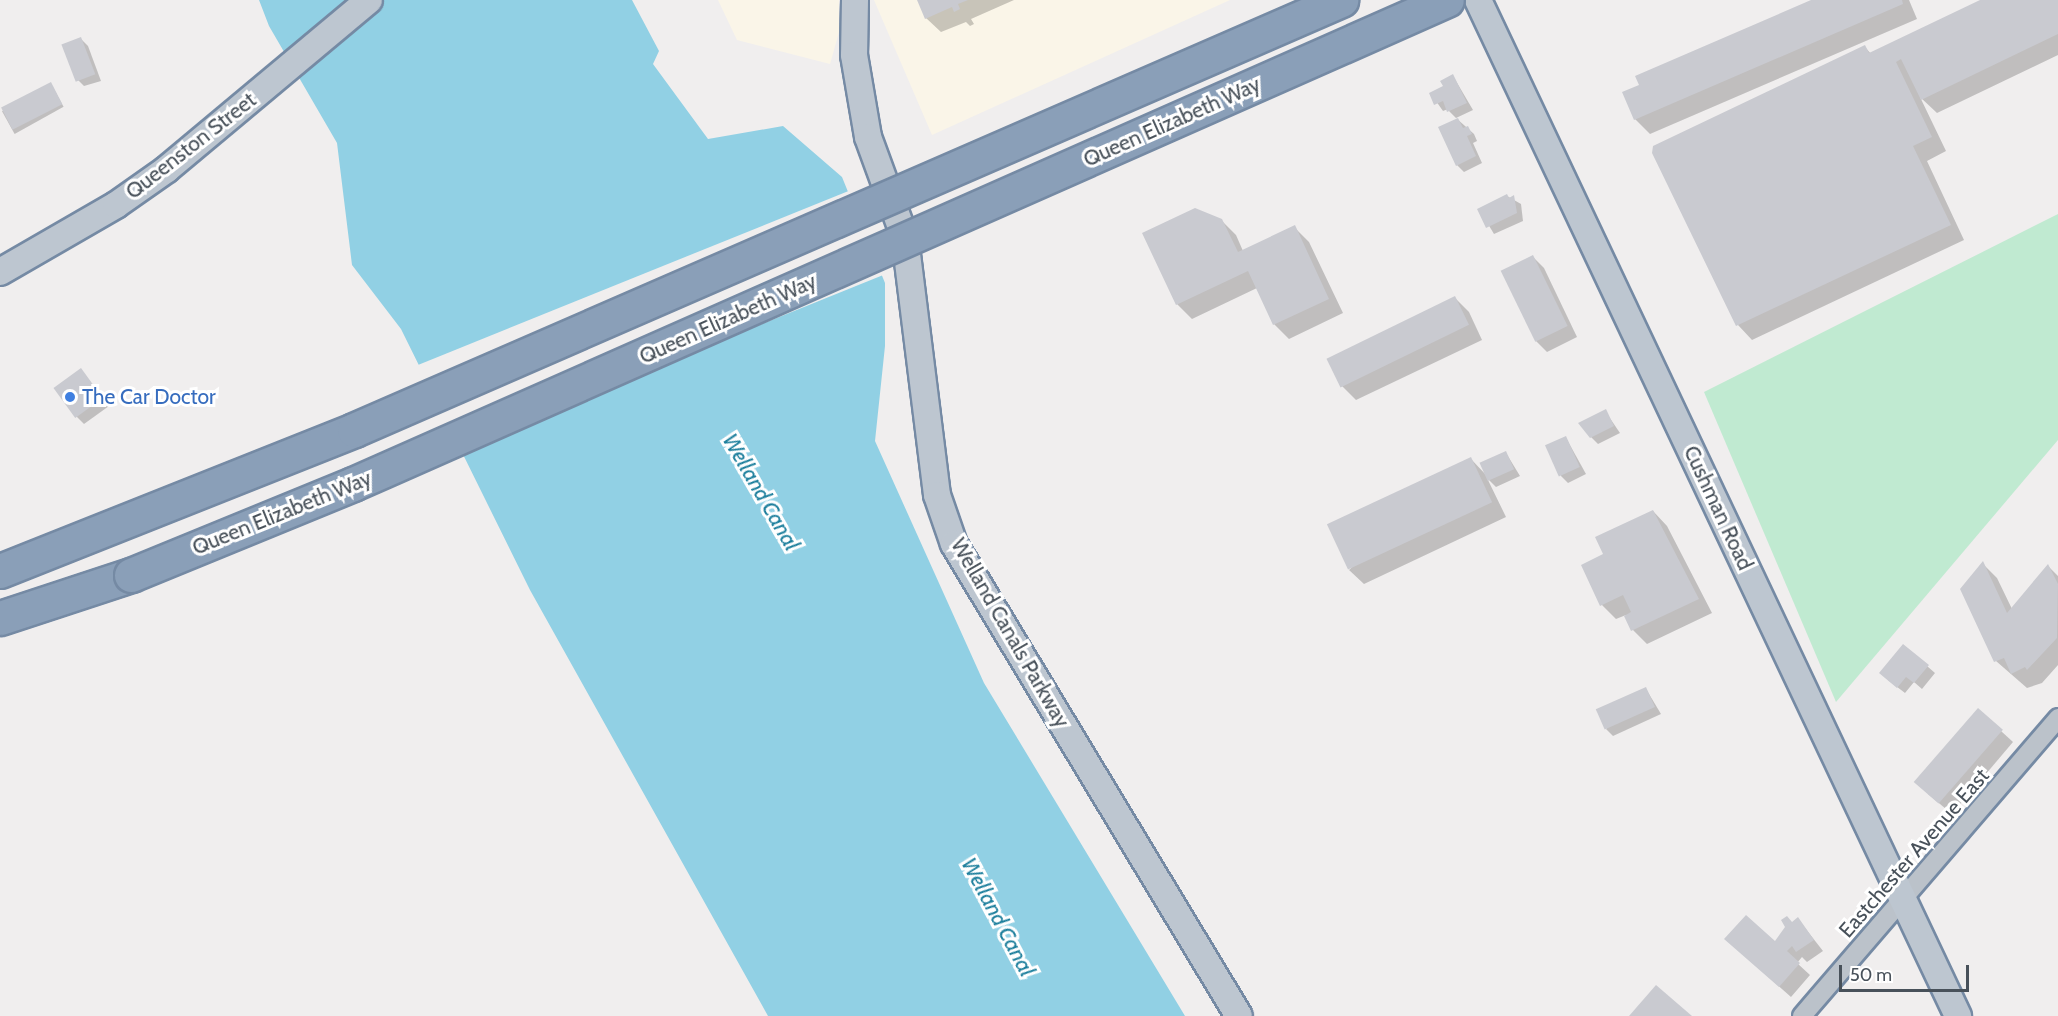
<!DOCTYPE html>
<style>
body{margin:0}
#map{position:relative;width:2058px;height:1016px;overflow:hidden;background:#f0eeee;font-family:Cabin,sans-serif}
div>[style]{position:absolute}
.commercial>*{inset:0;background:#faf5e8}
.green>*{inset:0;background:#c0ead1}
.water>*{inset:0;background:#91d0e4}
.pier>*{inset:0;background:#f0eeee;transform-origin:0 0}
.shadow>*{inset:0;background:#0003;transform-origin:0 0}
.building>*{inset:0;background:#c9cad0;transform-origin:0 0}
.roads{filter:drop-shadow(2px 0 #758aa4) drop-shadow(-2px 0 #758aa4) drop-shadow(0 2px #758aa4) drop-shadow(0 -2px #758aa4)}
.street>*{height:18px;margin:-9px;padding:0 9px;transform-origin:9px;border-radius:9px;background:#bbc2ca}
.secondary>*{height:26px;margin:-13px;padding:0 13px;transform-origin:13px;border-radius:13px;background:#bdc6d0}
.highway>*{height:33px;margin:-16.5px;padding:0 16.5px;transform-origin:16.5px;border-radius:16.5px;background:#8a9fb8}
.bridges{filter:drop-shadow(2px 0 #758aa4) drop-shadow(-2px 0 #758aa4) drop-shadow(0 2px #758aa4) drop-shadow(0 -2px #758aa4)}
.highway-bridge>*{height:33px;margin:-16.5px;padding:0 16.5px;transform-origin:16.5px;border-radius:16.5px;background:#8a9fb8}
.dots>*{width:16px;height:16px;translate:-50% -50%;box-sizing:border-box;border:3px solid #fff;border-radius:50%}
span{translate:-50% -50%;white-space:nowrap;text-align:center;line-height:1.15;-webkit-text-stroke:6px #fff;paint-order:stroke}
.street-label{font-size:21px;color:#48515a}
.shop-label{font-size:21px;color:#366cbe}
.left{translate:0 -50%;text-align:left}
.water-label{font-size:22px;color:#197d9b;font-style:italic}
.scale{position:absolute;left:1839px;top:965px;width:130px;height:27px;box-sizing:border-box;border:3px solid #48515a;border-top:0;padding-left:8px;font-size:18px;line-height:21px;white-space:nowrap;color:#48515a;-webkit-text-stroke:4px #fff;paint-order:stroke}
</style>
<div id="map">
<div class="commercial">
<i style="clip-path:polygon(718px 0,839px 0,839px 32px,830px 64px,737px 40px)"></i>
<i style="clip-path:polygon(874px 0,1230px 0,932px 135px)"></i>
</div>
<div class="green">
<i style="clip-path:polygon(2058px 214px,2058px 440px,1836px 702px,1704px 392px)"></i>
</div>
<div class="water">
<i style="clip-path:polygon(259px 0,632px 0,659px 51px,653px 64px,708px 139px,783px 126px,842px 177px,885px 283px,885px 346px,875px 441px,984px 683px,1185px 1016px,768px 1016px,530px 590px,401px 329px,352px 265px,337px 143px,269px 26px)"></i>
</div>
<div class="pier">
<i style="left:851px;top:190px;width:91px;height:469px;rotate:68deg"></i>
</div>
<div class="shadow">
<i style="clip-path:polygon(918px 0,1014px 0,971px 19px,974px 24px,970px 26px,966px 22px,941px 32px,926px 18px)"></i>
<i style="clip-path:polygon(1814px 0,1909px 0,1917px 19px,1650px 134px,1635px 119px)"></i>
<i style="clip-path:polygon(1984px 0,2058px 0,2058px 55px,1937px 113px,1920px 97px,1946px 151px,1927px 161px,1964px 240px,1752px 340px,1738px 325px,1865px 47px,1871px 54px)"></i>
<i style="clip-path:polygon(81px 39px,88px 46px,101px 81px,84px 86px,77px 79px)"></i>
<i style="clip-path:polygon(1453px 76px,1473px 110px,1456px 118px,1474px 134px,1477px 141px,1473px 143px,1482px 163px,1464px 172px,1457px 165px,1458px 120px,1449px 111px,1448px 109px,1443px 111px,1431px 94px,1445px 87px)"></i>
<i style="left:51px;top:84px;width:26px;height:56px;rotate:61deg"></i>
<i style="clip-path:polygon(1507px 196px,1521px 204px,1523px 221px,1494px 234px,1479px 209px)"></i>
<i style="clip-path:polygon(1221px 220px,1236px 235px,1243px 251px,1294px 227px,1309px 242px,1343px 313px,1289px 339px,1274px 324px,1257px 288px,1192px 319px,1177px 304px)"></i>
<i style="clip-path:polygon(1533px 257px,1544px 268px,1577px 337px,1547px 352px,1536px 341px)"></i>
<i style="clip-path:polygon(1455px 298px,1469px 312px,1482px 340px,1356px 400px,1341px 385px)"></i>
<i style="clip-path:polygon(81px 370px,109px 406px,84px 424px,77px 417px)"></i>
<i style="clip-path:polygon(1605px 411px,1620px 433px,1598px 444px,1591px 437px)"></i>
<i style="clip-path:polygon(1566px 438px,1586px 474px,1568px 483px,1561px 476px)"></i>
<i style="clip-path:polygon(1506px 453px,1520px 476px,1496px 487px,1487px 478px,1506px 517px,1364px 584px,1349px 570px,1471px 459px,1487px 476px)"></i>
<i style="clip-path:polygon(1653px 511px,1667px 526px,1712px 613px,1647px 644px,1633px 630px,1626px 615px,1616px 619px,1602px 605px,1605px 555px)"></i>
<i style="clip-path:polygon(1983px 564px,1997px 578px,2012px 609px,2048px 566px,2058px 576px,2058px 665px,2042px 683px,2027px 688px,1996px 661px,1962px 589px)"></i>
<i style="clip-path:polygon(1904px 646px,1935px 673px,1922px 689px,1914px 682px,1905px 693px,1888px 680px)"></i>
<i style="clip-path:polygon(1646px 689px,1661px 714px,1613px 736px,1606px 729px)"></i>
<i style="clip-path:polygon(1978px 710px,2013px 742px,1952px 814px,1928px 794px)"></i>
<i style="clip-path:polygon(1798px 919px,1823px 951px,1807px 962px,1802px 957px,1797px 963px,1810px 975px,1791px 997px,1737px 949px,1776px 944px)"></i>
</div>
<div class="building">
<i style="clip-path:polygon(917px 0,968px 0,958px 4px,960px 9px,954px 12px,952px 7px,925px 19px)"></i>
<i style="clip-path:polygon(1811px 0,1902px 0,1903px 4px,1634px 120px,1622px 92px,1639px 85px,1635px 76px)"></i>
<i style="clip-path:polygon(1980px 0,2058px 0,2058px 34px,1921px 100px,1901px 59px,1896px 62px,1932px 137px,1913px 146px,1951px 225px,1736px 326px,1652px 153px,1653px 146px,1865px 45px,1869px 53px)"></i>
<i style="left:81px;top:37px;width:40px;height:21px;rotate:69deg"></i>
<i style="clip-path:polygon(1453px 74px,1467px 103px,1447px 112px,1443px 101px,1434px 105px,1429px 93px,1443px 86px,1440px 81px)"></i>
<i style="left:51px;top:82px;width:25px;height:56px;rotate:63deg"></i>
<i style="clip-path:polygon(1458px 118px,1463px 128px,1468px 126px,1472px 134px,1467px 136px,1476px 156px,1456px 166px,1438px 127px)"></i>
<i style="clip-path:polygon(1507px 194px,1509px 198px,1514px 195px,1517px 213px,1486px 228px,1477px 209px)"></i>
<i style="clip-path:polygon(1195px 208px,1222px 219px,1238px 252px,1295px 225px,1329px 299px,1273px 325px,1248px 271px,1176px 305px,1142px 233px)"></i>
<i style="left:1533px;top:255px;width:79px;height:36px;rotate:64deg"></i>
<i style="left:1455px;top:296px;width:32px;height:143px;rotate:64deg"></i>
<i style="left:81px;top:368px;width:37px;height:34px;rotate:54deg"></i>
<i style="clip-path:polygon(1606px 409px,1614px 426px,1590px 438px,1578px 423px)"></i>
<i style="left:1566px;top:436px;width:34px;height:23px;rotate:66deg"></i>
<i style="left:1506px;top:451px;width:20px;height:29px;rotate:66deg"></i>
<i style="left:1471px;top:457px;width:50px;height:159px;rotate:65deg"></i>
<i style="clip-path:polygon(1653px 510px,1699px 599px,1631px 631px,1624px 616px,1631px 612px,1623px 595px,1600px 606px,1581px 565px,1603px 554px,1595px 537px)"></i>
<i style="clip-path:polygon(1983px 561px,2007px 613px,2048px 564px,2058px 584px,2057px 638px,2027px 670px,2025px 667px,2011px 674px,2004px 658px,1994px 662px,1960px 589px)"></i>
<i style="clip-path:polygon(1903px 644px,1929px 665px,1914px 683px,1906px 677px,1897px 688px,1879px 673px)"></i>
<i style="left:1646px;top:687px;width:22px;height:55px;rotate:66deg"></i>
<i style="left:1978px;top:708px;width:33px;height:98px;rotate:41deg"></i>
<i style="clip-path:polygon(1746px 915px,1775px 941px,1785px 927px,1781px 920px,1787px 916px,1792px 922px,1798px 917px,1814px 940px,1796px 952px,1792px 946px,1787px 951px,1800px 963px,1779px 987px,1724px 939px)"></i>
<i style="clip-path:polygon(1656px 985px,1692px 1016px,1629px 1016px)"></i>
</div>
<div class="roads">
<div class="street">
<i style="left:1802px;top:1016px;width:393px;rotate:-49.3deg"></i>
</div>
<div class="secondary">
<i style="left:855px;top:0;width:55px;rotate:91deg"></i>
<i style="left:854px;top:55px;width:83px;rotate:80.3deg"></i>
<i style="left:868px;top:137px;width:108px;rotate:69.9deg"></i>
<i style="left:905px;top:238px;width:259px;rotate:82.9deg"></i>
<i style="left:937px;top:495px;width:52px;rotate:70.9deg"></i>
<i style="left:954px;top:544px;width:551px;rotate:58.88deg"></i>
<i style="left:1478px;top:0;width:1124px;rotate:64.71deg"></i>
<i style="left:0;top:272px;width:134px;rotate:-30deg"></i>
<i style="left:116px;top:205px;width:62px;rotate:-35.2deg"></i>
<i style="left:167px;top:169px;width:263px;rotate:-39.9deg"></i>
</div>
<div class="highway">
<i style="left:0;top:618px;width:138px;rotate:-18.2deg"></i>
</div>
</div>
<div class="bridges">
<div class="highway-bridge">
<i style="left:0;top:571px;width:381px;rotate:-21.7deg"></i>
<i style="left:354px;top:430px;width:1077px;rotate:-23.54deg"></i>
<i style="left:131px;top:575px;width:240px;rotate:-22.3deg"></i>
<i style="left:353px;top:484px;width:1196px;rotate:-23.87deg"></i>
</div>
</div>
<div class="dots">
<i style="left:70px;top:397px;background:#3f7fe0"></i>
</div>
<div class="street-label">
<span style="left:1172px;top:122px;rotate:-24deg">Queen Elizabeth Way</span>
<span style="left:191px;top:146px;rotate:-38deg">Queenston Street</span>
<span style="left:728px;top:319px;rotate:-24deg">Queen Elizabeth Way</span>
<span style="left:1718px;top:508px;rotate:65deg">Cushman Road</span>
<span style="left:282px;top:513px;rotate:-22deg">Queen Elizabeth Way</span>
<span style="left:1010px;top:633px;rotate:60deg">Welland Canals Parkway</span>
<span style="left:1914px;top:853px;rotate:-49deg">Eastchester Avenue East</span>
</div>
<div class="shop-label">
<span class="left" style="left:82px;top:397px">The Car Doctor</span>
</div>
<div class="water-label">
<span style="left:761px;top:492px;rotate:60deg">Welland Canal</span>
<span style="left:998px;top:917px;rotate:62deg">Welland Canal</span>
</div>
<div class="scale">50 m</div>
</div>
